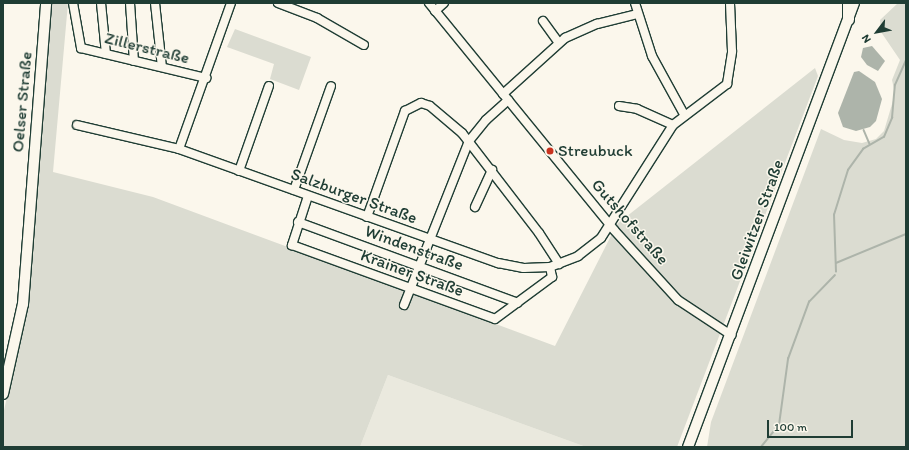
<!DOCTYPE html>
<meta charset="utf-8">
<style>
body{margin:0}
#map{position:relative;width:909px;height:450px;overflow:hidden;background:#fbf7ec;font-family:Itim,sans-serif}
div>[style]{position:absolute}
.built>*{inset:0;background:#eae9de}
.green>*{inset:0;background:#dbdcd1}
.water>*{inset:0;background:#adb4aa}
.stream>*{height:1.5px;margin:-0.75px;padding:0 0.75px;transform-origin:0.75px;border-radius:0.75px;background:#adb4aa}
.roads{filter:drop-shadow(1px 0 #1f3d34) drop-shadow(-1px 0 #1f3d34) drop-shadow(0 1px #1f3d34) drop-shadow(0 -1px #1f3d34)}
.minor>*{height:8px;margin:-4px;padding:0 4px;transform-origin:4px;border-radius:4px;background:#fbf7ec}
.major>*{height:10px;margin:-5px;padding:0 5px;transform-origin:5px;border-radius:5px;background:#fbf7ec}
.highway>*{height:11px;margin:-5.5px;padding:0 5.5px;transform-origin:5.5px;border-radius:5.5px;background:#fbf7ec}
.dots>*{width:11px;height:11px;translate:-50% -50%;box-sizing:border-box;border:2px solid #fbf7ec;border-radius:50%}
span{translate:-50% -50%;white-space:nowrap;text-align:center;line-height:1.15;-webkit-text-stroke:3px #fbf7ec;paint-order:stroke}
.street-label{font-size:17px;color:#1f3d34}
.poi-label{font-size:17px;color:#1f3d34}
.left{translate:0 -50%;text-align:left}
.frame{position:absolute;inset:0;border:4px solid #1f3d34;pointer-events:none}
.north{position:absolute;left:857px;top:12px;width:40px;height:40px;-webkit-text-stroke:3px #fbf7ec;paint-order:stroke;rotate:238deg;font-size:11px;font-weight:700;line-height:16px;text-align:center;color:#1f3d34}
.north::after{content:'';display:block;margin:auto;width:14px;height:18px;background:#1f3d34;clip-path:polygon(50% 0,100% 100%,50% 72%,0 100%)}
.scale{position:absolute;left:767px;top:420px;width:86px;height:18px;box-sizing:border-box;border:2px solid #1f3d34;border-top:0;padding-left:5px;font-size:12px;line-height:14px;white-space:nowrap;color:#1f3d34;-webkit-text-stroke:3px #fbf7ec;paint-order:stroke}
</style>
<div id="map">
<div class="built">
<i style="clip-path:polygon(388px 375px,586px 447px,360px 447px)"></i>
</div>
<div class="green">
<i style="clip-path:polygon(51px 3px,68px 3px,53px 172px,153px 197px,555px 346px,617px 224px,815px 68px,818px 76px,677px 447px,586px 447px,388px 375px,360px 447px,3px 447px,3px 415px,24px 319px)"></i>
<i style="clip-path:polygon(898px 3px,906px 3px,906px 447px,707px 447px,711px 422px,821px 129px,844px 140px,862px 143px,876px 139px,884px 131px,895px 94px,892px 80px,900px 60px,881px 32px,880px 20px)"></i>
<i style="clip-path:polygon(235px 29px,311px 57px,299px 90px,270px 79px,274px 64px,227px 47px)"></i>
</div>
<div class="water">
<i style="clip-path:polygon(872px 46px,885px 61px,878px 71px,867px 65px,861px 57px,863px 48px)"></i>
<i style="clip-path:polygon(859px 71px,875px 82px,882px 99px,876px 121px,870px 127px,856px 131px,843px 127px,838px 113px,854px 72px)"></i>
</div>
<div class="stream">
<i style="left:864px;top:130px;width:15px;rotate:67deg"></i>
<i style="left:836px;top:263px;width:76px;rotate:-22.5deg"></i>
<i style="left:836px;top:272px;width:57px;rotate:-92deg"></i>
<i style="left:834px;top:215px;width:47px;rotate:-72.7deg"></i>
<i style="left:848px;top:170px;width:26px;rotate:-54deg"></i>
<i style="left:863px;top:149px;width:24px;rotate:-30deg"></i>
<i style="left:884px;top:137px;width:21px;rotate:-67deg"></i>
<i style="left:892px;top:118px;width:33px;rotate:-85deg"></i>
<i style="left:895px;top:85px;width:27px;rotate:-66deg"></i>
<i style="left:761px;top:447px;width:28px;rotate:-51deg"></i>
<i style="left:779px;top:425px;width:67px;rotate:-82.2deg"></i>
<i style="left:788px;top:359px;width:61px;rotate:-69.8deg"></i>
<i style="left:809px;top:302px;width:37px;rotate:-46deg"></i>
</div>
<div class="roads">
<div class="minor">
<i style="left:73px;top:3px;width:46px;rotate:79.9deg"></i>
<i style="left:81px;top:48px;width:129px;rotate:13.5deg"></i>
<i style="left:101px;top:3px;width:51px;rotate:84.4deg"></i>
<i style="left:130px;top:3px;width:58px;rotate:86.1deg"></i>
<i style="left:155px;top:3px;width:64px;rotate:83.8deg"></i>
<i style="left:278px;top:3px;width:42px;rotate:21deg"></i>
<i style="left:317px;top:18px;width:54px;rotate:29.9deg"></i>
<i style="left:429px;top:3px;width:293px;rotate:50.8deg"></i>
<i style="left:614px;top:230px;width:95px;rotate:47.6deg"></i>
<i style="left:678px;top:300px;width:64px;rotate:33.4deg"></i>
<i style="left:635px;top:3px;width:56px;rotate:72.2deg"></i>
<i style="left:652px;top:56px;width:68px;rotate:61.2deg"></i>
<i style="left:435px;top:11px;width:12px;rotate:-42deg"></i>
<i style="left:543px;top:21px;width:27px;rotate:54deg"></i>
<i style="left:503px;top:94px;width:84px;rotate:-42.1deg"></i>
<i style="left:565px;top:38px;width:35px;rotate:-24deg"></i>
<i style="left:597px;top:24px;width:41px;rotate:-14deg"></i>
<i style="left:619px;top:106px;width:18px;rotate:9deg"></i>
<i style="left:637px;top:109px;width:39px;rotate:24deg"></i>
<i style="left:77px;top:125px;width:105px;rotate:13.2deg"></i>
<i style="left:179px;top:149px;width:339px;rotate:19.7deg"></i>
<i style="left:498px;top:263px;width:26px;rotate:11deg"></i>
<i style="left:524px;top:268px;width:26px;rotate:-2deg"></i>
<i style="left:550px;top:267px;width:30px;rotate:-21deg"></i>
<i style="left:578px;top:256px;width:29px;rotate:-38deg"></i>
<i style="left:601px;top:238px;width:134px;rotate:-57.5deg"></i>
<i style="left:673px;top:125px;width:68px;rotate:-37.2deg"></i>
<i style="left:727px;top:84px;width:33px;rotate:-81deg"></i>
<i style="left:732px;top:51px;width:48px;rotate:-92.4deg"></i>
<i style="left:179px;top:149px;width:155px;rotate:-70.4deg"></i>
<i style="left:239px;top:171px;width:90px;rotate:-70.6deg"></i>
<i style="left:294px;top:190px;width:110px;rotate:-70.4deg"></i>
<i style="left:308px;top:196px;width:52px;rotate:108.1deg"></i>
<i style="left:292px;top:245px;width:216px;rotate:20deg"></i>
<i style="left:495px;top:319px;width:71px;rotate:-36.4deg"></i>
<i style="left:552px;top:277px;width:10px;rotate:-101deg"></i>
<i style="left:475px;top:207px;width:41px;rotate:-65.3deg"></i>
<i style="left:367px;top:217px;width:113px;rotate:-70.3deg"></i>
<i style="left:405px;top:111px;width:18px;rotate:-27deg"></i>
<i style="left:421px;top:103px;width:9px;rotate:18deg"></i>
<i style="left:430px;top:106px;width:42px;rotate:40.2deg"></i>
<i style="left:462px;top:133px;width:126px;rotate:52.4deg"></i>
<i style="left:539px;top:233px;width:37px;rotate:57deg"></i>
<i style="left:298px;top:222px;width:234px;rotate:20.2deg"></i>
<i style="left:404px;top:305px;width:176px;rotate:-68.4deg"></i>
<i style="left:469px;top:141px;width:27px;rotate:-51deg"></i>
<i style="left:486px;top:120px;width:30px;rotate:-42deg"></i>
</div>
<div class="major">
<i style="left:3px;top:394px;width:92px;rotate:-77.5deg"></i>
<i style="left:23px;top:304px;width:302px;rotate:-85.6deg"></i>
<i style="left:688px;top:447px;width:474px;rotate:-69.5deg"></i>
</div>
<div class="highway">
<i style="left:848px;top:3px;width:16px;rotate:90deg"></i>
</div>
</div>
<div class="dots">
<i style="left:550px;top:151px;background:#c8321e"></i>
</div>
<div class="street-label">
<span style="left:147px;top:48px;rotate:14deg">Zillerstraße</span>
<span style="left:22px;top:102px;rotate:-85deg">Oelser Straße</span>
<span style="left:354px;top:196px;rotate:20deg">Salzburger Straße</span>
<span style="left:757px;top:220px;rotate:-70deg">Gleiwitzer Straße</span>
<span style="left:630px;top:222px;rotate:49deg">Gutshofstraße</span>
<span style="left:414px;top:248px;rotate:20deg">Windenstraße</span>
<span style="left:412px;top:273px;rotate:20deg">Krainer Straße</span>
</div>
<div class="poi-label">
<span class="left" style="left:558px;top:151px">Streubuck</span>
</div>
<div class="frame"></div>
<div class="north">N</div>
<div class="scale">100 m</div>
</div>
